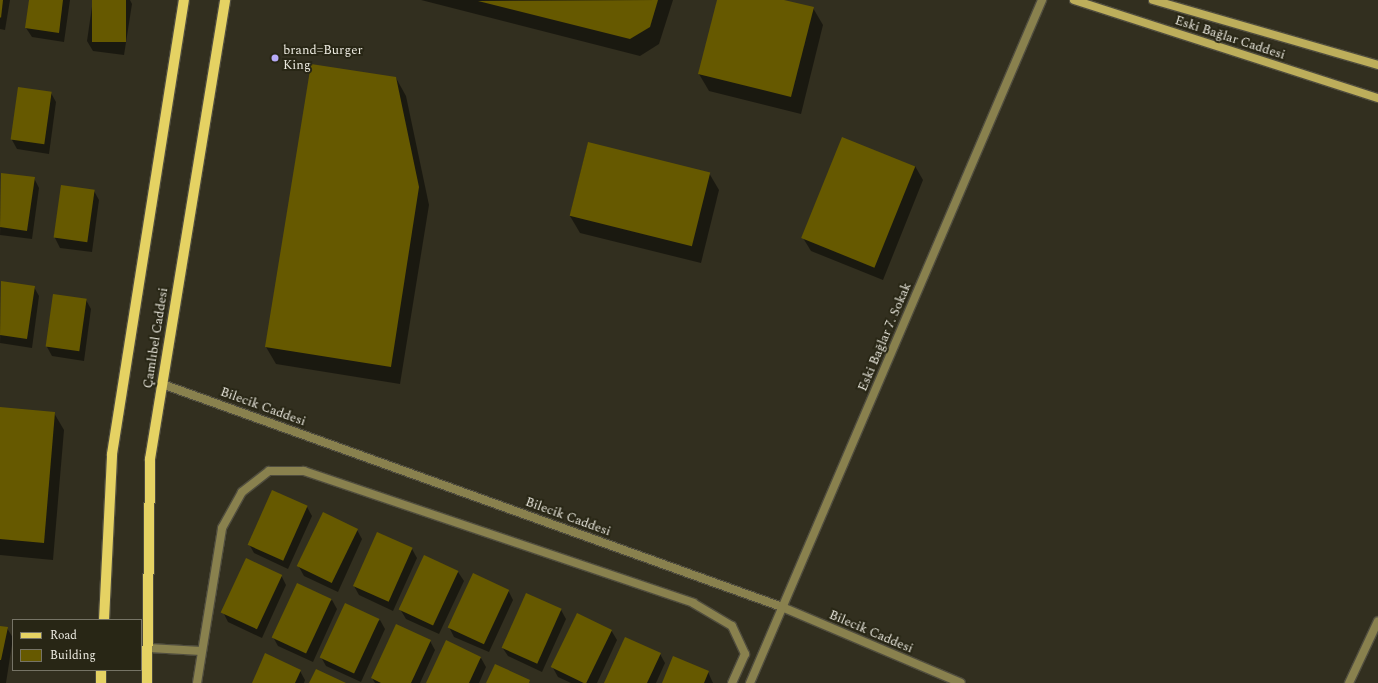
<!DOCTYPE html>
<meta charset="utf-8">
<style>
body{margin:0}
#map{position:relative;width:1378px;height:683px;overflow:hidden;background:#322f1f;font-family:Spectral,serif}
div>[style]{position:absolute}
.shadow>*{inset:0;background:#0007}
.building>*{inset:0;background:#665900;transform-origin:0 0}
.roads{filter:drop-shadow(1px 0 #504d3e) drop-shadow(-1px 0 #504d3e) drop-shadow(0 1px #504d3e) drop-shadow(0 -1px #504d3e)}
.lane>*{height:8px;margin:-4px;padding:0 4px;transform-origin:4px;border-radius:4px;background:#89814e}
.street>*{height:8px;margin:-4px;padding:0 4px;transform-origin:4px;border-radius:4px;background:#89814e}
.secondary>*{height:8px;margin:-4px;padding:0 4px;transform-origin:4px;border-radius:4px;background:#bdae5b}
.primary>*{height:10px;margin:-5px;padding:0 5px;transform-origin:5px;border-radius:5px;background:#e5d263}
.dots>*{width:11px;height:11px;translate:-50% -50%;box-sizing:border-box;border:2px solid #282615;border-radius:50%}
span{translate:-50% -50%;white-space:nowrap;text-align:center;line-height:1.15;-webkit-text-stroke:4px #282615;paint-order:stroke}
.street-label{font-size:13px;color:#ebe9df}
.poi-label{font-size:13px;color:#ebe9df}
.left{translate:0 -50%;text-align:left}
.legend{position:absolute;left:12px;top:619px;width:130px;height:52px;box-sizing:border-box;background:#282615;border:1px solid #767466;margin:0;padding:5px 7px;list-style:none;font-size:12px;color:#ebe9df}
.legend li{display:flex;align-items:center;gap:8px;height:20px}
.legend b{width:20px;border:1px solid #767466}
</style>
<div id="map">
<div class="shadow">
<i style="clip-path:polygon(0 0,10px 0,5px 30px,0 29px)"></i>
<i style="clip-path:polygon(30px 0,70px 0,64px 42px,32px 37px,26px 28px)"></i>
<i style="clip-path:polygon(93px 0,130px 0,132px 4px,124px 55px,93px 51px,87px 41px)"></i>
<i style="clip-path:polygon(421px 0,673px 0,659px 44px,640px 56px)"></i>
<i style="clip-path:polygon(718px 0,780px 0,813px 8px,823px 25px,801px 114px,709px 91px,699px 74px)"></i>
<i style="clip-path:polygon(396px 78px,406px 96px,429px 205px,400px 384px,276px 364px,266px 347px)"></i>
<i style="clip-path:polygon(51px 93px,56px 102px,49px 154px,17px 149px,12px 140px)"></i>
<i style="clip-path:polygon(588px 143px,709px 173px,719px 190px,701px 263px,580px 233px,570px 216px)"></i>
<i style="clip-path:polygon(915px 166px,923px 180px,883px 280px,811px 251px,803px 238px)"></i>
<i style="clip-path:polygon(2px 174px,34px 178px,39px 188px,32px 239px,0 235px)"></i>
<i style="clip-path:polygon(62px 187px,94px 191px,99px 200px,92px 252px,60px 248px,55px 238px)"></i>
<i style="clip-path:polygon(2px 282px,34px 287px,39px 296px,32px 348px,0 343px)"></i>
<i style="clip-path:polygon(86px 300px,91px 309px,84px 361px,52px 356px,47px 347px)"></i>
<i style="clip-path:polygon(0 408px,54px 413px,64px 430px,53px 560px,0 555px)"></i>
<i style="clip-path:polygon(307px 507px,312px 516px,288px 569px,254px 553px,249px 544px)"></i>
<i style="clip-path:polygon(357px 530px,362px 539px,338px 592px,304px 576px,299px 567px)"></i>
<i style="clip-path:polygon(412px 549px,417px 558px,393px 611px,359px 595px,354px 586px)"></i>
<i style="clip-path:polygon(458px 572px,464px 581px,439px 634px,406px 619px,400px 609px)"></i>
<i style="clip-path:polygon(281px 575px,286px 585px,262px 638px,228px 622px,223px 612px)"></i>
<i style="clip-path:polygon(508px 590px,513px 600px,489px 652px,454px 637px,449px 627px)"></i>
<i style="clip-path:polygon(332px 600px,337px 609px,313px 662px,278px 646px,273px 637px)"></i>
<i style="clip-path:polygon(561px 610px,566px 619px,542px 672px,508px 656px,502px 647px)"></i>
<i style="clip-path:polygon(380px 620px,385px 629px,361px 682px,326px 666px,321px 657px)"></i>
<i style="clip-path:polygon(0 627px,7px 628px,13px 638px,6px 683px,0 683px)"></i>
<i style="clip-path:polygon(611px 630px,617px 640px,597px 683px,571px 683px,558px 677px,553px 668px)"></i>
<i style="clip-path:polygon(430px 641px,435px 650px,420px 683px,375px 683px,372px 678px)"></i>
<i style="clip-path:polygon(446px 642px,481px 658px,486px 667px,479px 683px,427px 683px)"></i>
<i style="clip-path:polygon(660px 654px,665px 663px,656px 683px,605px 683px)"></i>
<i style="clip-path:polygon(300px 671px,305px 680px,304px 683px,253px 683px)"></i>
<i style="clip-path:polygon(708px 672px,713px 683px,663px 683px)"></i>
</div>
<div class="building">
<i style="clip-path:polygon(0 0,3px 0,1px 18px,0 17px)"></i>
<i style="clip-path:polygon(29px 0,63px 0,59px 33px,25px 28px)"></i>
<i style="left:92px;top:0;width:34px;height:42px"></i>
<i style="clip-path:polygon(658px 0,650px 27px,630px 39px,478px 1px)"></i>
<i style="clip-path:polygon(717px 0,784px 0,814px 7px,791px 97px,698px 74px)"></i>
<i style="clip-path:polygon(311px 64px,396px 77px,419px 187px,391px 367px,265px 347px)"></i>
<i style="left:18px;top:87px;width:34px;height:53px;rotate:8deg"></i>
<i style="left:842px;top:137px;width:79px;height:109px;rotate:22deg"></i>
<i style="left:588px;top:142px;width:126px;height:76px;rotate:14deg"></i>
<i style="clip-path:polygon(1px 173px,35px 177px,27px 231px,0 227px)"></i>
<i style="left:61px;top:185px;width:34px;height:53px;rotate:8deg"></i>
<i style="clip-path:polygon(1px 281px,35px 286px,27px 339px,0 335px)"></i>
<i style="left:53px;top:294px;width:34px;height:53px;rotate:8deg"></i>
<i style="clip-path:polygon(0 407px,55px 412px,44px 543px,0 539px)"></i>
<i style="left:272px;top:490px;width:39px;height:60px;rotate:24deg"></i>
<i style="left:323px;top:512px;width:39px;height:60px;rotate:26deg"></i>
<i style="left:377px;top:532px;width:39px;height:59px;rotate:24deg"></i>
<i style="left:424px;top:555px;width:38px;height:60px;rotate:25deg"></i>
<i style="left:246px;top:558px;width:40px;height:60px;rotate:25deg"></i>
<i style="left:473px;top:573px;width:40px;height:60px;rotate:25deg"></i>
<i style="left:297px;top:583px;width:38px;height:60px;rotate:25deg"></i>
<i style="left:526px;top:593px;width:39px;height:60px;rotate:24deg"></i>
<i style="left:345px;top:603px;width:38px;height:60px;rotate:25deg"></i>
<i style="left:577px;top:613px;width:39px;height:60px;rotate:26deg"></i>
<i style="clip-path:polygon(396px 624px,431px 640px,411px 683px,381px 683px,371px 678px)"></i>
<i style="clip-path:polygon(0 626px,8px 627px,1px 660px,0 660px)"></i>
<i style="clip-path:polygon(625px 637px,661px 653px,647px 683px,604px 683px)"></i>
<i style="clip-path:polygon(446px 640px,481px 657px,469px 683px,426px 683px)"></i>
<i style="clip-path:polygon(265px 653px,301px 670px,295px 683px,252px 683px)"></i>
<i style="clip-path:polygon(673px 656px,709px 671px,704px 683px,662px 683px)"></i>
<i style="clip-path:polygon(495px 664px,530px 680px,529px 683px,486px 683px)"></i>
<i style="clip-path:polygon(316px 669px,346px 683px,309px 683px)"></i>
</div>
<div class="roads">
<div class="lane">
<i style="left:149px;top:648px;width:52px;rotate:3.3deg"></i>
<i style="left:197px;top:683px;width:157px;rotate:-80.8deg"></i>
<i style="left:222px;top:528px;width:41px;rotate:-60.9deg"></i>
<i style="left:242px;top:492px;width:34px;rotate:-38deg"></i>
<i style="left:269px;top:471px;width:35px"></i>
<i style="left:304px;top:471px;width:411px;rotate:18.7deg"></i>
<i style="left:693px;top:603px;width:45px;rotate:30.5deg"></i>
<i style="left:732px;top:626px;width:31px;rotate:65deg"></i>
<i style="left:745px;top:654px;width:32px;rotate:114deg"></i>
</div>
<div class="street">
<i style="left:162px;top:384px;width:659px;rotate:19.78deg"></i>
<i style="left:782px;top:607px;width:194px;rotate:23deg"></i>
<i style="left:750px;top:683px;width:743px;rotate:-66.85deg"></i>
<i style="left:1349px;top:683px;width:68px;rotate:-64.9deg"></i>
</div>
<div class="secondary">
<i style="left:1074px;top:0;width:319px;rotate:17.9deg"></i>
<i style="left:1153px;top:0;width:234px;rotate:16.1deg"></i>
</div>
<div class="primary">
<i style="left:104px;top:620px;width:166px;rotate:-87.2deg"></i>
<i style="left:112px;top:454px;width:460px;rotate:-81deg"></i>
<i style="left:101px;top:683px;width:13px;rotate:-90deg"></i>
<i style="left:147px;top:683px;width:224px;rotate:-89.2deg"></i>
<i style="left:150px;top:459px;width:465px;rotate:-80.7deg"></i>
</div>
</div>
<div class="dots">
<i style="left:275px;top:58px;background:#b7abf7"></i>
</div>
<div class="street-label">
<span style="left:1230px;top:38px;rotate:18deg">Eski Bağlar Caddesi</span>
<span style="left:885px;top:337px;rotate:-67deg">Eski Bağlar 7. Sokak</span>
<span style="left:156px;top:338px;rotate:-81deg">Çamlıbel Caddesi</span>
<span style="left:263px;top:407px;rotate:20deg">Bilecik Caddesi</span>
<span style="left:568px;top:517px;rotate:20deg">Bilecik Caddesi</span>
<span style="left:871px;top:632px;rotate:23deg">Bilecik Caddesi</span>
</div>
<div class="poi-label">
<span class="left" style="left:283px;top:58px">brand=Burger<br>King</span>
</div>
<ul class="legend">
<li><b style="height:5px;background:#e5d263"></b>Road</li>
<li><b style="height:11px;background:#665900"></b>Building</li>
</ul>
</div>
